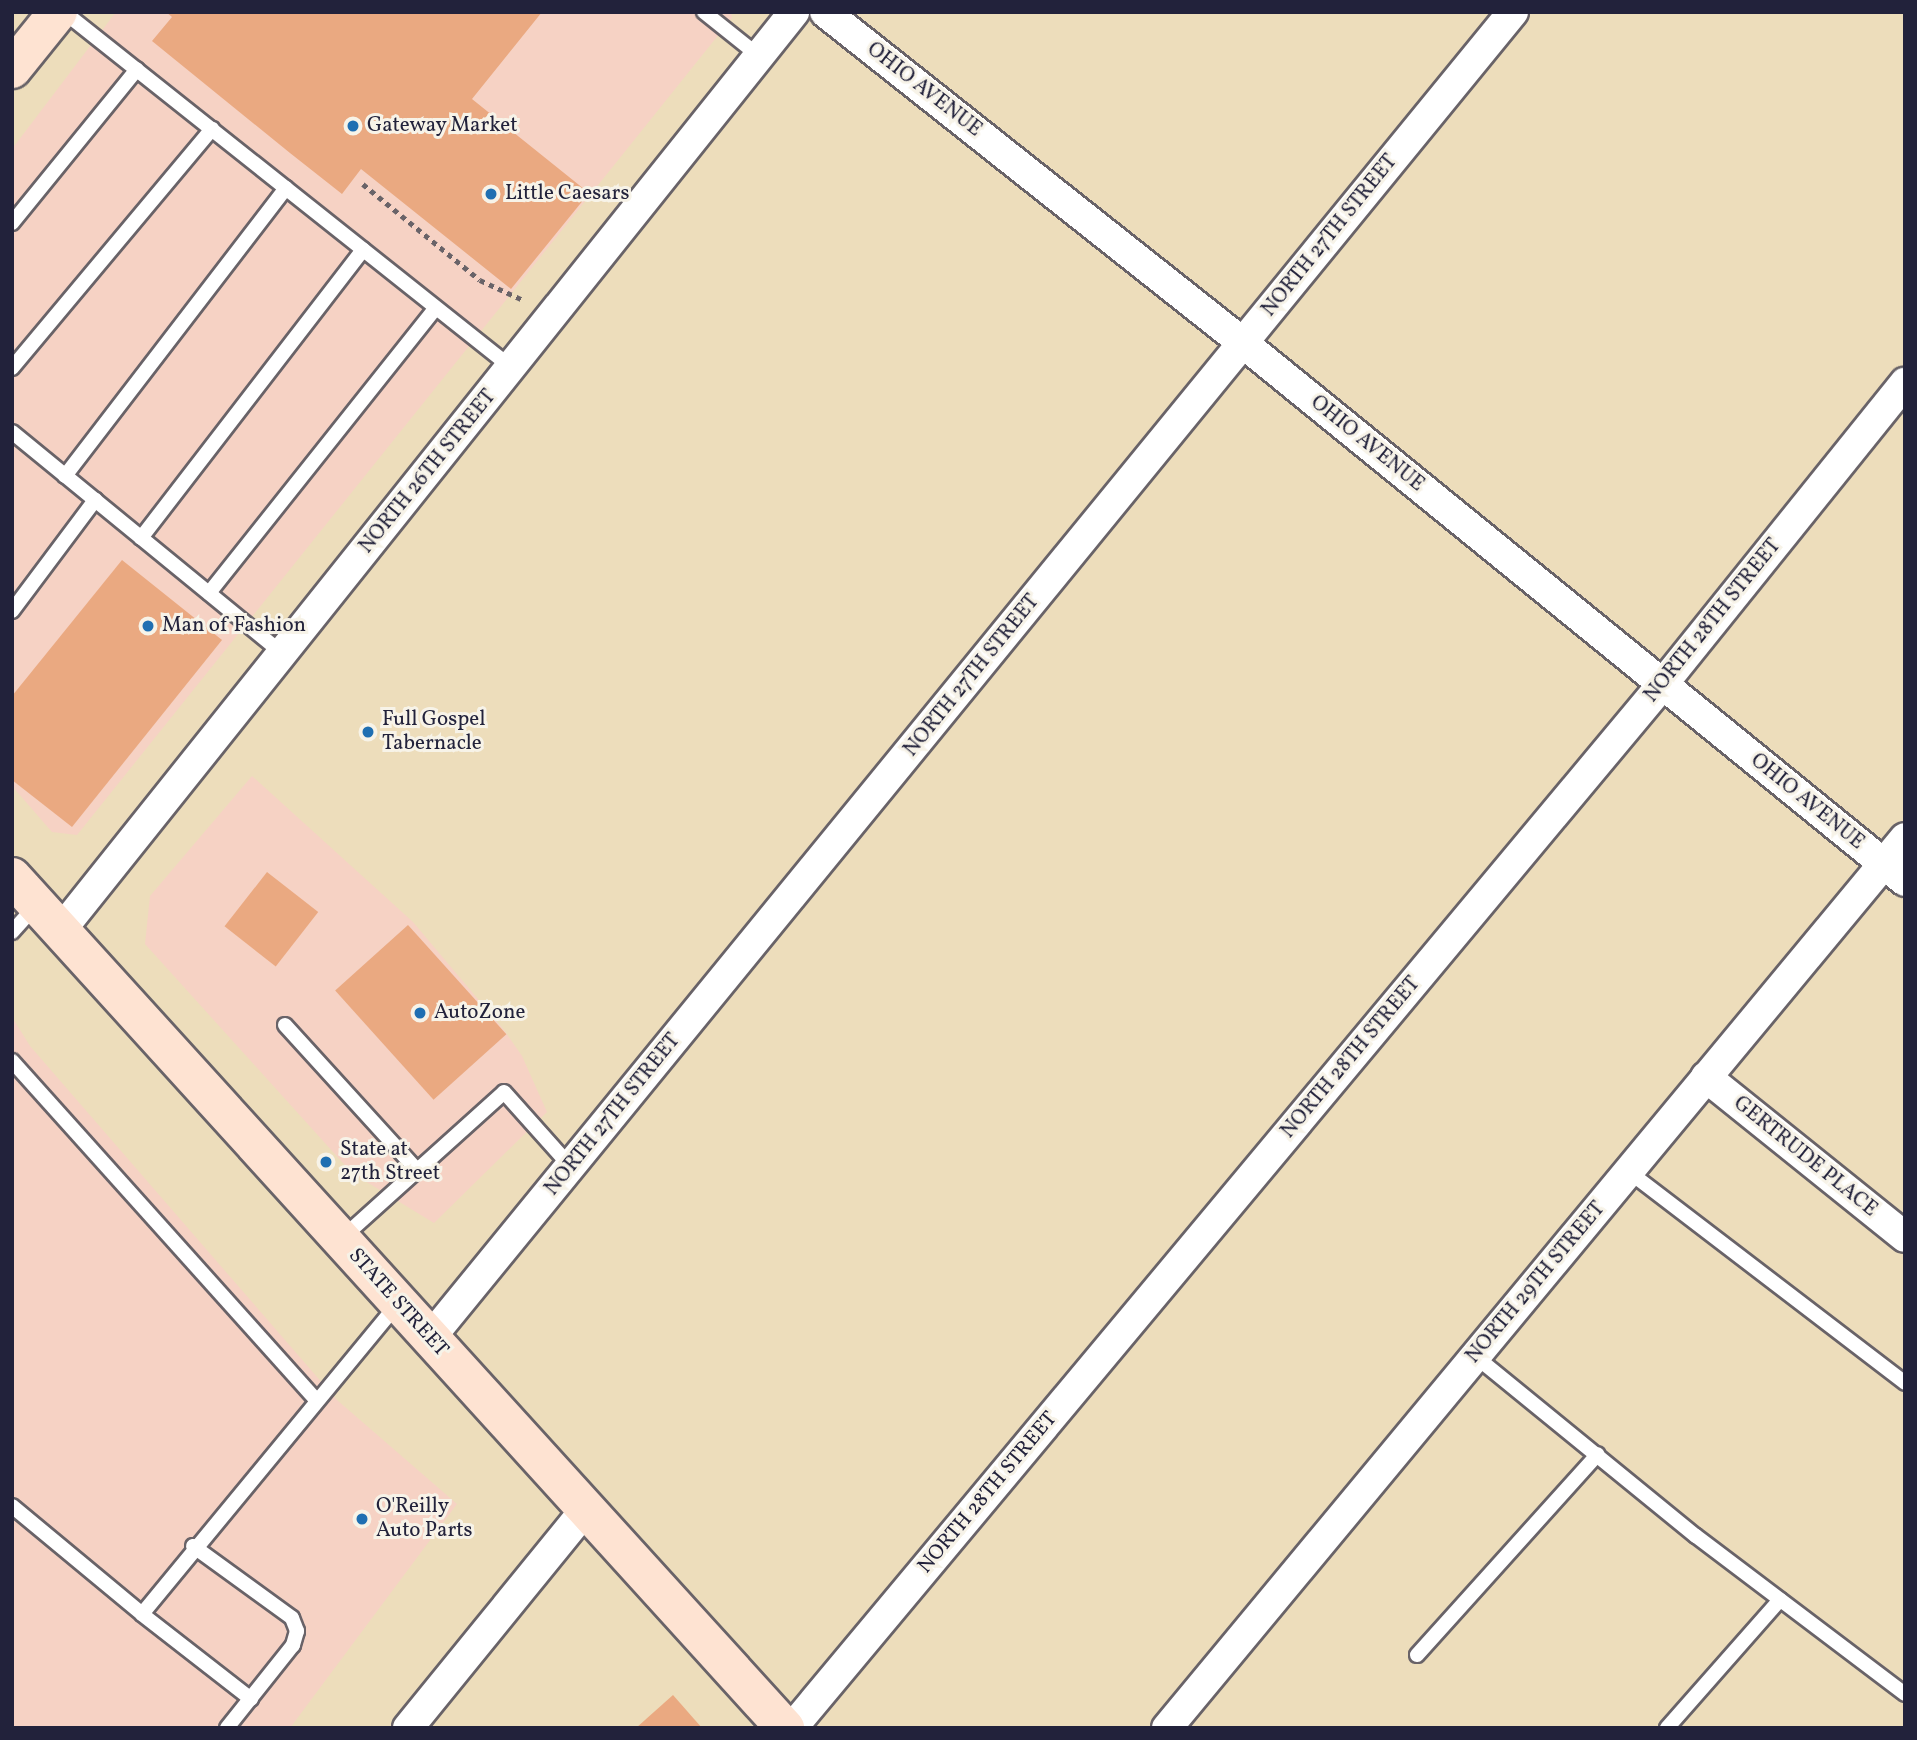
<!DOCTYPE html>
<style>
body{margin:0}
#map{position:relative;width:1917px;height:1740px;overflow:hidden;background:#edddbb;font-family:Vollkorn,serif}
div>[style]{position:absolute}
.built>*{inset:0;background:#f6d2c4}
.building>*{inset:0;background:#eaa981;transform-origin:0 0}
.path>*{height:4.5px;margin-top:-2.25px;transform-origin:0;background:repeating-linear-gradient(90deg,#696368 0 5px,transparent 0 10px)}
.roads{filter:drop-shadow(2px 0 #696368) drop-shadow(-2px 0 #696368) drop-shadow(0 2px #696368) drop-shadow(0 -2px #696368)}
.lane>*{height:14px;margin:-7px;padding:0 7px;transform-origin:7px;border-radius:7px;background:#fff}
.street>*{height:30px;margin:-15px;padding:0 15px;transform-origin:15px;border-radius:15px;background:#fff}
.secondary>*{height:38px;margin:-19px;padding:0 19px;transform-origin:19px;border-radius:19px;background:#fee3d2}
.dots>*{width:19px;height:19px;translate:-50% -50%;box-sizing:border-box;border:4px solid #f7f3e8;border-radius:50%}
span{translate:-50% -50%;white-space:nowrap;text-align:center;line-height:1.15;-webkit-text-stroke:6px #f7f3e8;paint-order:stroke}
.street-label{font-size:21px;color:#22223b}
.poi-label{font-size:21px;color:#22223b}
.left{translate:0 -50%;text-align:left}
.frame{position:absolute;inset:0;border:14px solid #22223b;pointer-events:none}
</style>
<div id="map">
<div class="built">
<i style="clip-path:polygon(116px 12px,731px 12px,732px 18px,77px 835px,52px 832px,12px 786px,12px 149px)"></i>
<i style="clip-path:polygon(252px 776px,413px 922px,504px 1030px,522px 1056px,547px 1112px,434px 1223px,352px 1173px,145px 944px,150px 896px)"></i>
<i style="clip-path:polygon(12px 1017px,30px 1046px,337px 1400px,457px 1504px,290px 1728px,12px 1728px)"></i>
</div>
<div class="building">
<i style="clip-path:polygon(166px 12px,542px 12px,472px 99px,589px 193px,511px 289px,361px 169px,342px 194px,290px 153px,152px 41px,172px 17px)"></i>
<i style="clip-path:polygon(122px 560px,222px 640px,72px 827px,12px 780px,12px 696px)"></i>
<i style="left:267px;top:872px;width:65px;height:69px;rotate:38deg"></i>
<i style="left:408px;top:925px;width:147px;height:98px;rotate:48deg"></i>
<i style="clip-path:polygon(673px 1695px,702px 1728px,636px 1728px)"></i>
</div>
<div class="path">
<i style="left:363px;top:184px;width:151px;rotate:39.4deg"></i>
<i style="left:480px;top:280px;width:47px;rotate:24.9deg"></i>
</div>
<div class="roads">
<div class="lane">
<i style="left:64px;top:12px;width:571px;rotate:38.46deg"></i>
<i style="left:704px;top:12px;width:70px;rotate:38.7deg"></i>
<i style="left:12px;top:223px;width:198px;rotate:-50.9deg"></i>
<i style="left:12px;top:368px;width:312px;rotate:-50.1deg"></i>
<i style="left:12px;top:432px;width:349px;rotate:39.3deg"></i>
<i style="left:65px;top:476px;width:363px;rotate:-52.5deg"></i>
<i style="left:141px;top:538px;width:364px;rotate:-52.4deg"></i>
<i style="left:209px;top:593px;width:364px;rotate:-51.5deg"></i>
<i style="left:12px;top:611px;width:139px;rotate:-53.2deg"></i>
<i style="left:12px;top:932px;width:36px;rotate:-48deg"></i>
<i style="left:285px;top:1025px;width:196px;rotate:47.7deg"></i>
<i style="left:12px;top:1061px;width:455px;rotate:48.1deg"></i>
<i style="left:1628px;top:1171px;width:349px;rotate:37.4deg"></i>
<i style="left:341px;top:1239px;width:219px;rotate:-42deg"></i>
<i style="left:504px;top:1092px;width:101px;rotate:48.2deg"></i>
<i style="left:1475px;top:1356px;width:285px;rotate:39.2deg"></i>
<i style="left:1696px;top:1536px;width:262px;rotate:37.1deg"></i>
<i style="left:12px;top:1506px;width:169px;rotate:39.7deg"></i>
<i style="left:193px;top:1546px;width:122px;rotate:36deg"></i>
<i style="left:292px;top:1618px;width:14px;rotate:69deg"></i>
<i style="left:297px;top:1631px;width:15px;rotate:106deg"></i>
<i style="left:293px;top:1645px;width:106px;rotate:128.5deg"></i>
<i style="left:1417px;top:1655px;width:270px;rotate:-48deg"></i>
<i style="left:251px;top:1699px;width:138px;rotate:-142.1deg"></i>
<i style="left:142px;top:1614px;width:403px;rotate:-50.5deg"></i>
<i style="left:1667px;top:1728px;width:171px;rotate:-48.6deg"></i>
</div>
<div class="street">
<i style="left:825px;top:12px;width:533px;rotate:38.37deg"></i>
<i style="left:1243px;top:343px;width:853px;rotate:39.1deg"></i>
<i style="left:61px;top:930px;width:1175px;rotate:-51.39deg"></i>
<i style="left:1706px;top:1077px;width:255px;rotate:38.8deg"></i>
<i style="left:430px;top:1338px;width:1712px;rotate:-50.76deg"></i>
<i style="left:408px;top:1728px;width:281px;rotate:-50.9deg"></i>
<i style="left:792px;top:1728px;width:1358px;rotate:-50.17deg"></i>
<i style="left:1662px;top:685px;width:388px;rotate:-51.2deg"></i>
<i style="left:1167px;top:1728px;width:1156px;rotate:-50.33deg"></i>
</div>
<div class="secondary">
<i style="left:12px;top:69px;width:73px;rotate:-51.1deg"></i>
<i style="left:12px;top:877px;width:1150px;rotate:47.75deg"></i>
</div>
</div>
<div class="dots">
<i style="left:353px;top:126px;background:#1f6fb2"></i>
<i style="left:491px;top:194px;background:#1f6fb2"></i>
<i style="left:148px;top:626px;background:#1f6fb2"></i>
<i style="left:368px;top:732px;background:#1f6fb2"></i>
<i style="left:420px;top:1013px;background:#1f6fb2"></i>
<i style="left:326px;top:1162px;background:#1f6fb2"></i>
<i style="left:362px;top:1519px;background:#1f6fb2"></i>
</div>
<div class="street-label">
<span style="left:924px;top:90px;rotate:38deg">OHIO AVENUE</span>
<span style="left:1330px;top:236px;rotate:-51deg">NORTH 27TH STREET</span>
<span style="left:1367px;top:444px;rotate:39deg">OHIO AVENUE</span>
<span style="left:428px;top:472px;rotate:-51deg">NORTH 26TH STREET</span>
<span style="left:1713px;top:621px;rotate:-51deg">NORTH 28TH STREET</span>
<span style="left:972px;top:676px;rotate:-51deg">NORTH 27TH STREET</span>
<span style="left:1807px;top:802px;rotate:39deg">OHIO AVENUE</span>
<span style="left:1351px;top:1058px;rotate:-50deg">NORTH 28TH STREET</span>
<span style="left:613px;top:1115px;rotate:-51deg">NORTH 27TH STREET</span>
<span style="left:1805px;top:1157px;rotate:39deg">GERTRUDE PLACE</span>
<span style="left:1536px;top:1283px;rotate:-50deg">NORTH 29TH STREET</span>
<span style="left:398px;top:1303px;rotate:48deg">STATE STREET</span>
<span style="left:988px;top:1493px;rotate:-50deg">NORTH 28TH STREET</span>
</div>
<div class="poi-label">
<span class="left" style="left:367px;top:126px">Gateway Market</span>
<span class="left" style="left:505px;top:194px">Little Caesars</span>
<span class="left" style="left:162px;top:626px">Man of Fashion</span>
<span class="left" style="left:382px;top:732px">Full Gospel<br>Tabernacle</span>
<span class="left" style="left:434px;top:1013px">AutoZone</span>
<span class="left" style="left:340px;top:1162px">State at<br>27th Street</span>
<span class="left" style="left:376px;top:1519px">O'Reilly<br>Auto Parts</span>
</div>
<div class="frame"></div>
</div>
